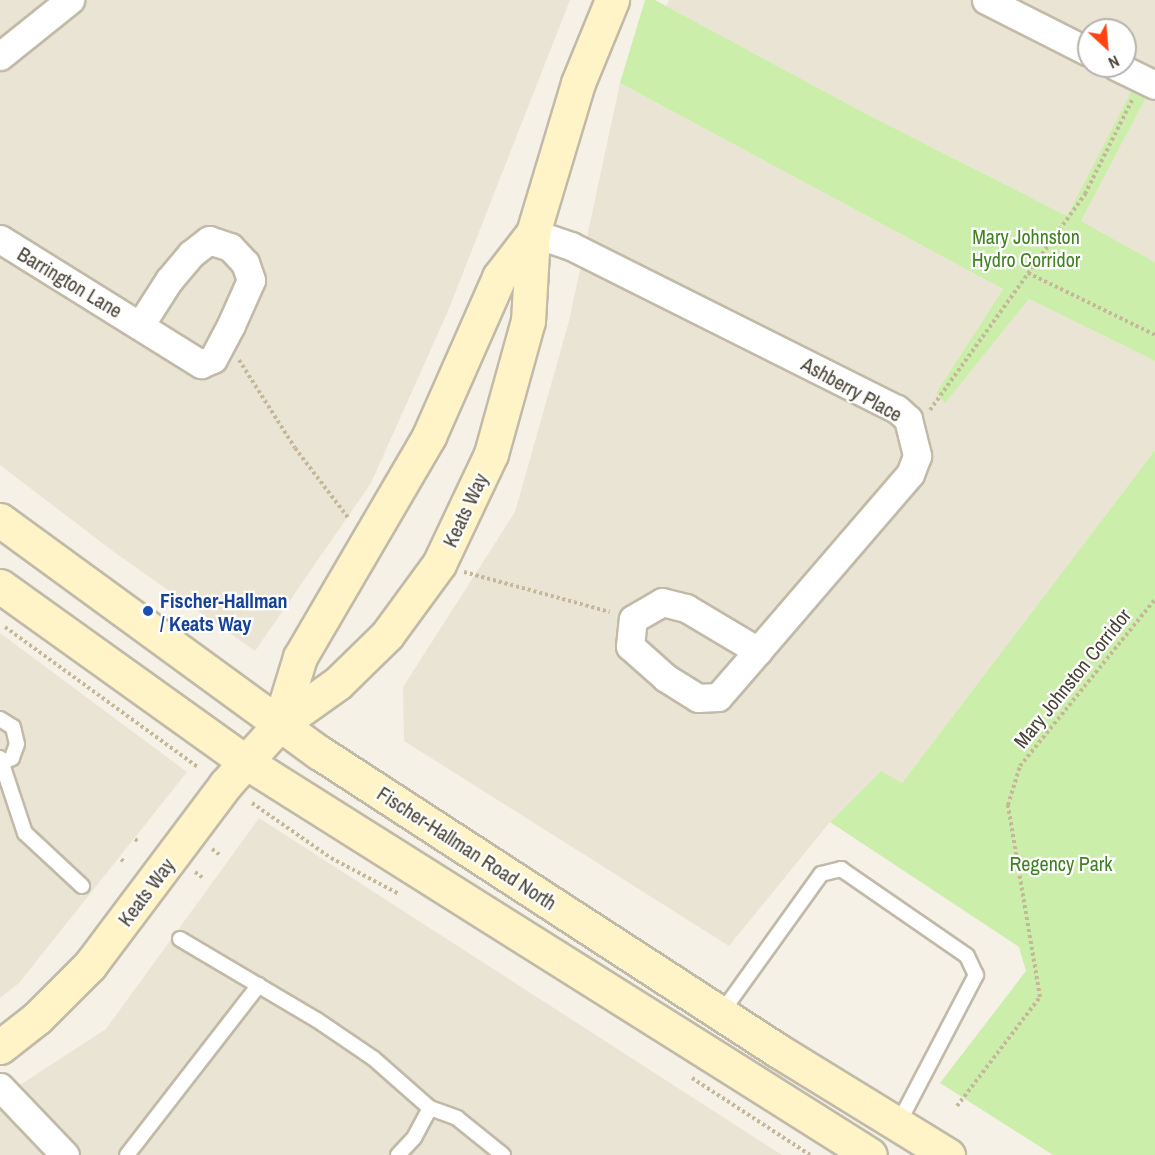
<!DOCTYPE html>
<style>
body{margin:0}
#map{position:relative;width:1155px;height:1155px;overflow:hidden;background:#f5f1e6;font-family:"Archivo Narrow",sans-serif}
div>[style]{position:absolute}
.residential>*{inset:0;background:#eae4d4}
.green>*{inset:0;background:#cceeab}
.path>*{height:4px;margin-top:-2px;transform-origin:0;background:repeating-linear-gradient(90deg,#c5b798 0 3px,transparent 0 6px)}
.roads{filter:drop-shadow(2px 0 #c2baa8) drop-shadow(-2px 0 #c2baa8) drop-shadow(0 2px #c2baa8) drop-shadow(0 -2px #c2baa8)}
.lane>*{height:14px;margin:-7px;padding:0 7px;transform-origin:7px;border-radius:7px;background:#fff}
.street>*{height:27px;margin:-13.5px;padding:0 13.5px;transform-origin:13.5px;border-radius:13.5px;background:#fff}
.secondary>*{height:33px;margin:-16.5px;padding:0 16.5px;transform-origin:16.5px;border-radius:16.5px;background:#fff4c7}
.dots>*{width:16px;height:16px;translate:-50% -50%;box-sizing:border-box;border:3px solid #fff;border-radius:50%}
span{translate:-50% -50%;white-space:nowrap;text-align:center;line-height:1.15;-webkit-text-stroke:4.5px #fff;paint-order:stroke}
.park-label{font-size:20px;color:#408121}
.street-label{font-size:20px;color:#494235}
.transit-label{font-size:20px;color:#164399;font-weight:700}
.left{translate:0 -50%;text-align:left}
.north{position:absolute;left:1077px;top:18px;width:60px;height:60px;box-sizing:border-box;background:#fff;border:2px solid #b6b3ae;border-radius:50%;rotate:154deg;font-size:16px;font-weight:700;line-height:24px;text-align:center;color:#494235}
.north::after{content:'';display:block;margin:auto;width:21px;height:27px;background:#ff4414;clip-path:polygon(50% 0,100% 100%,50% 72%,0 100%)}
</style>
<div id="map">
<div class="residential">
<i style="clip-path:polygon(0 0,570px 0,448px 311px,371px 483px,255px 651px,114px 552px,0 465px)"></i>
<i style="clip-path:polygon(evenodd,669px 0,1155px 0,1155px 262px,1081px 221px,1146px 96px,1132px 91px,1067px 216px,874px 118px,666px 6px,669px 0,1089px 30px,1125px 30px,1125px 66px,1089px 66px,1089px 30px)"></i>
<i style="clip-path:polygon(620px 83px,1003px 289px,936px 393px,945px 402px,1029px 299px,1155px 361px,1155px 450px,902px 783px,880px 772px,830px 822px,729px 946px,404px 741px,403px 687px,515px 512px,569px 321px)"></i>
<i style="clip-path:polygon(0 633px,187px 772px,19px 983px,0 998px)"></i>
<i style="clip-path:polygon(259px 818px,782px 1155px,0 1155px,0 1098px,106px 1029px)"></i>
</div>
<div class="green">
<i style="clip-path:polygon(645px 0,655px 0,874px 118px,1067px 216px,1132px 90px,1146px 97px,1081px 221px,1155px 262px,1155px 361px,1029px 299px,945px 403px,936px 393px,1003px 289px,620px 83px)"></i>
<i style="clip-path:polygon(1155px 450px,1155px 1155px,1053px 1155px,940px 1083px,1026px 971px,1019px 947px,830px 822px,881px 771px,902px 783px)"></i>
</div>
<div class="path">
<i style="left:1028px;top:273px;width:141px;rotate:26deg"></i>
<i style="left:239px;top:360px;width:104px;rotate:57.5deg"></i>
<i style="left:295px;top:448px;width:89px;rotate:52.7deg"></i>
<i style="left:930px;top:410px;width:266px;rotate:-54.3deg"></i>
<i style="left:1085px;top:194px;width:105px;rotate:-63.4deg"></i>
<i style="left:464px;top:572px;width:151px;rotate:15.3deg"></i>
<i style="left:5px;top:627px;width:240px;rotate:36deg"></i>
<i style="left:252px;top:803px;width:96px;rotate:34.8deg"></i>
<i style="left:331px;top:858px;width:77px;rotate:27.9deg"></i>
<i style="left:135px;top:839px;width:5px;rotate:37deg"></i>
<i style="left:212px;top:849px;width:10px;rotate:37deg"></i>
<i style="left:121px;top:859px;width:4px;rotate:45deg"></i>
<i style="left:195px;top:872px;width:10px;rotate:37deg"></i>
<i style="left:692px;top:1078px;width:141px;rotate:33.1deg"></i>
<i style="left:957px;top:1106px;width:137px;rotate:-52.7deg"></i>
<i style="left:1040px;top:997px;width:195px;rotate:-99.5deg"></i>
<i style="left:1008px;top:805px;width:41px;rotate:-72.9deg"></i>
<i style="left:1020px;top:766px;width:215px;rotate:-51deg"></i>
</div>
<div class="roads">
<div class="lane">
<i style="left:0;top:719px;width:15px;rotate:32deg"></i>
<i style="left:13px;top:727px;width:17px;rotate:77deg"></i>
<i style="left:17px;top:744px;width:15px;rotate:110deg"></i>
<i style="left:12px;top:758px;width:9px;rotate:153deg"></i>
<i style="left:0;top:758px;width:79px;rotate:71.6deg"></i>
<i style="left:25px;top:833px;width:78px;rotate:42.9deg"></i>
<i style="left:180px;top:939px;width:159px;rotate:30.6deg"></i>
<i style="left:317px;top:1020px;width:68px;rotate:34.2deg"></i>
<i style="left:373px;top:1058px;width:76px;rotate:41.3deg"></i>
<i style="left:430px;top:1108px;width:29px;rotate:20deg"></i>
<i style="left:457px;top:1118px;width:59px;rotate:38.8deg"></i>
<i style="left:722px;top:1012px;width:170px;rotate:-54.3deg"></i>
<i style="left:821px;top:874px;width:21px;rotate:-14deg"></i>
<i style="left:841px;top:869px;width:153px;rotate:34.6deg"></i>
<i style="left:967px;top:956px;width:21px;rotate:65deg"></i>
<i style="left:976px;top:975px;width:168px;rotate:117.6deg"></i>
<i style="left:127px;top:1155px;width:215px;rotate:-52.2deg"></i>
<i style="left:398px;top:1155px;width:23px;rotate:-47deg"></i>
<i style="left:414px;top:1138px;width:34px;rotate:-62deg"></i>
</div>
<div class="street">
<i style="left:986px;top:0;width:115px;rotate:26.8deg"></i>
<i style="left:0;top:56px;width:90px;rotate:-38.7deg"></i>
<i style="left:1116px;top:66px;width:43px;rotate:26deg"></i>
<i style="left:533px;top:233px;width:40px;rotate:18.9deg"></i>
<i style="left:571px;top:246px;width:364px;rotate:26.6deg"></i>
<i style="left:897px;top:409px;width:15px;rotate:42deg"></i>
<i style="left:908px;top:419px;width:38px;rotate:76deg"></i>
<i style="left:917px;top:456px;width:19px;rotate:111deg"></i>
<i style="left:910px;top:474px;width:233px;rotate:130.7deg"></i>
<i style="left:758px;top:651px;width:61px;rotate:131deg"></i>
<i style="left:718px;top:697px;width:20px;rotate:177deg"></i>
<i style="left:698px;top:698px;width:38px;rotate:-148deg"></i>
<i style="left:666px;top:678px;width:48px;rotate:-138.4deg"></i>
<i style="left:630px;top:646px;width:27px;rotate:-84deg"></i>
<i style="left:633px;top:619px;width:34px;rotate:-30deg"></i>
<i style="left:662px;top:602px;width:25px;rotate:14deg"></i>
<i style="left:686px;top:608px;width:84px;rotate:30.8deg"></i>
<i style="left:0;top:239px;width:237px;rotate:31.9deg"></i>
<i style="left:201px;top:364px;width:13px;rotate:-23deg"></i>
<i style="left:213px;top:359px;width:38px;rotate:-62deg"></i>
<i style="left:231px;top:325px;width:49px;rotate:-66deg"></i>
<i style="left:251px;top:280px;width:18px;rotate:-109deg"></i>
<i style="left:245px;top:263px;width:22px;rotate:-133deg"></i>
<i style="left:230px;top:247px;width:22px;rotate:-162deg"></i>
<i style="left:209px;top:240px;width:23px;rotate:142deg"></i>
<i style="left:191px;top:254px;width:34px;rotate:130deg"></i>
<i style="left:169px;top:280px;width:52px;rotate:122.5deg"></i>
<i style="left:0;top:1087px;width:94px;rotate:46.3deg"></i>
</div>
<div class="secondary">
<i style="left:0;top:520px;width:396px;rotate:36.1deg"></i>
<i style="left:320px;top:753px;width:545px;rotate:33.02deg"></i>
<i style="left:777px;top:1050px;width:201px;rotate:31.6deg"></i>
<i style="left:0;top:586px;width:302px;rotate:35.6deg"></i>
<i style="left:246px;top:762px;width:737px;rotate:32.2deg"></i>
<i style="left:279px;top:725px;width:71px;rotate:-72.8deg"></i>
<i style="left:300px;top:657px;width:256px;rotate:-59.7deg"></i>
<i style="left:429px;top:436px;width:174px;rotate:-66.2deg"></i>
<i style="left:499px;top:277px;width:56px;rotate:-52.3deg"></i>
<i style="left:0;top:1047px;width:47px;rotate:-38.1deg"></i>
<i style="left:37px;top:1018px;width:75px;rotate:-45deg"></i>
<i style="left:90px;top:965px;width:225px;rotate:-53.1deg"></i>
<i style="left:225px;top:785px;width:81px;rotate:-48deg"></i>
<i style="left:279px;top:725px;width:72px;rotate:-35.4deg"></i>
<i style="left:338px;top:683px;width:69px;rotate:-44.4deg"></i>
<i style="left:387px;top:635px;width:88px;rotate:-53.8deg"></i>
<i style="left:439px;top:564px;width:122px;rotate:-64.7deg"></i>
<i style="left:491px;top:454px;width:138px;rotate:-74.5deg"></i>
<i style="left:528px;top:321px;width:88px;rotate:-86.7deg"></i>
<i style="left:533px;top:233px;width:157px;rotate:-73.3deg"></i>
<i style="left:578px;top:83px;width:90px;rotate:-67.7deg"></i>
</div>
</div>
<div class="dots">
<i style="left:148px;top:611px;background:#1a4fb4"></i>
</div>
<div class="park-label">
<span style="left:1026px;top:248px">Mary Johnston<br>Hydro Corridor</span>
<span style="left:1061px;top:863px">Regency Park</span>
</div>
<div class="street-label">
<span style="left:70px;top:282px;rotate:31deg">Barrington Lane</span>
<span style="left:852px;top:389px;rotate:29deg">Ashberry Place</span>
<span style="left:465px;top:510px;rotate:-65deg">Keats Way</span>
<span style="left:1072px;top:678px;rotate:-51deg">Mary Johnston Corridor</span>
<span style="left:467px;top:848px;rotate:33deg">Fischer-Hallman Road North</span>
<span style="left:146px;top:892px;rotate:-53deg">Keats Way</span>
</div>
<div class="transit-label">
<span class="left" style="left:160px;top:612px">Fischer-Hallman<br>/ Keats Way</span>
</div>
<div class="north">N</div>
</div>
